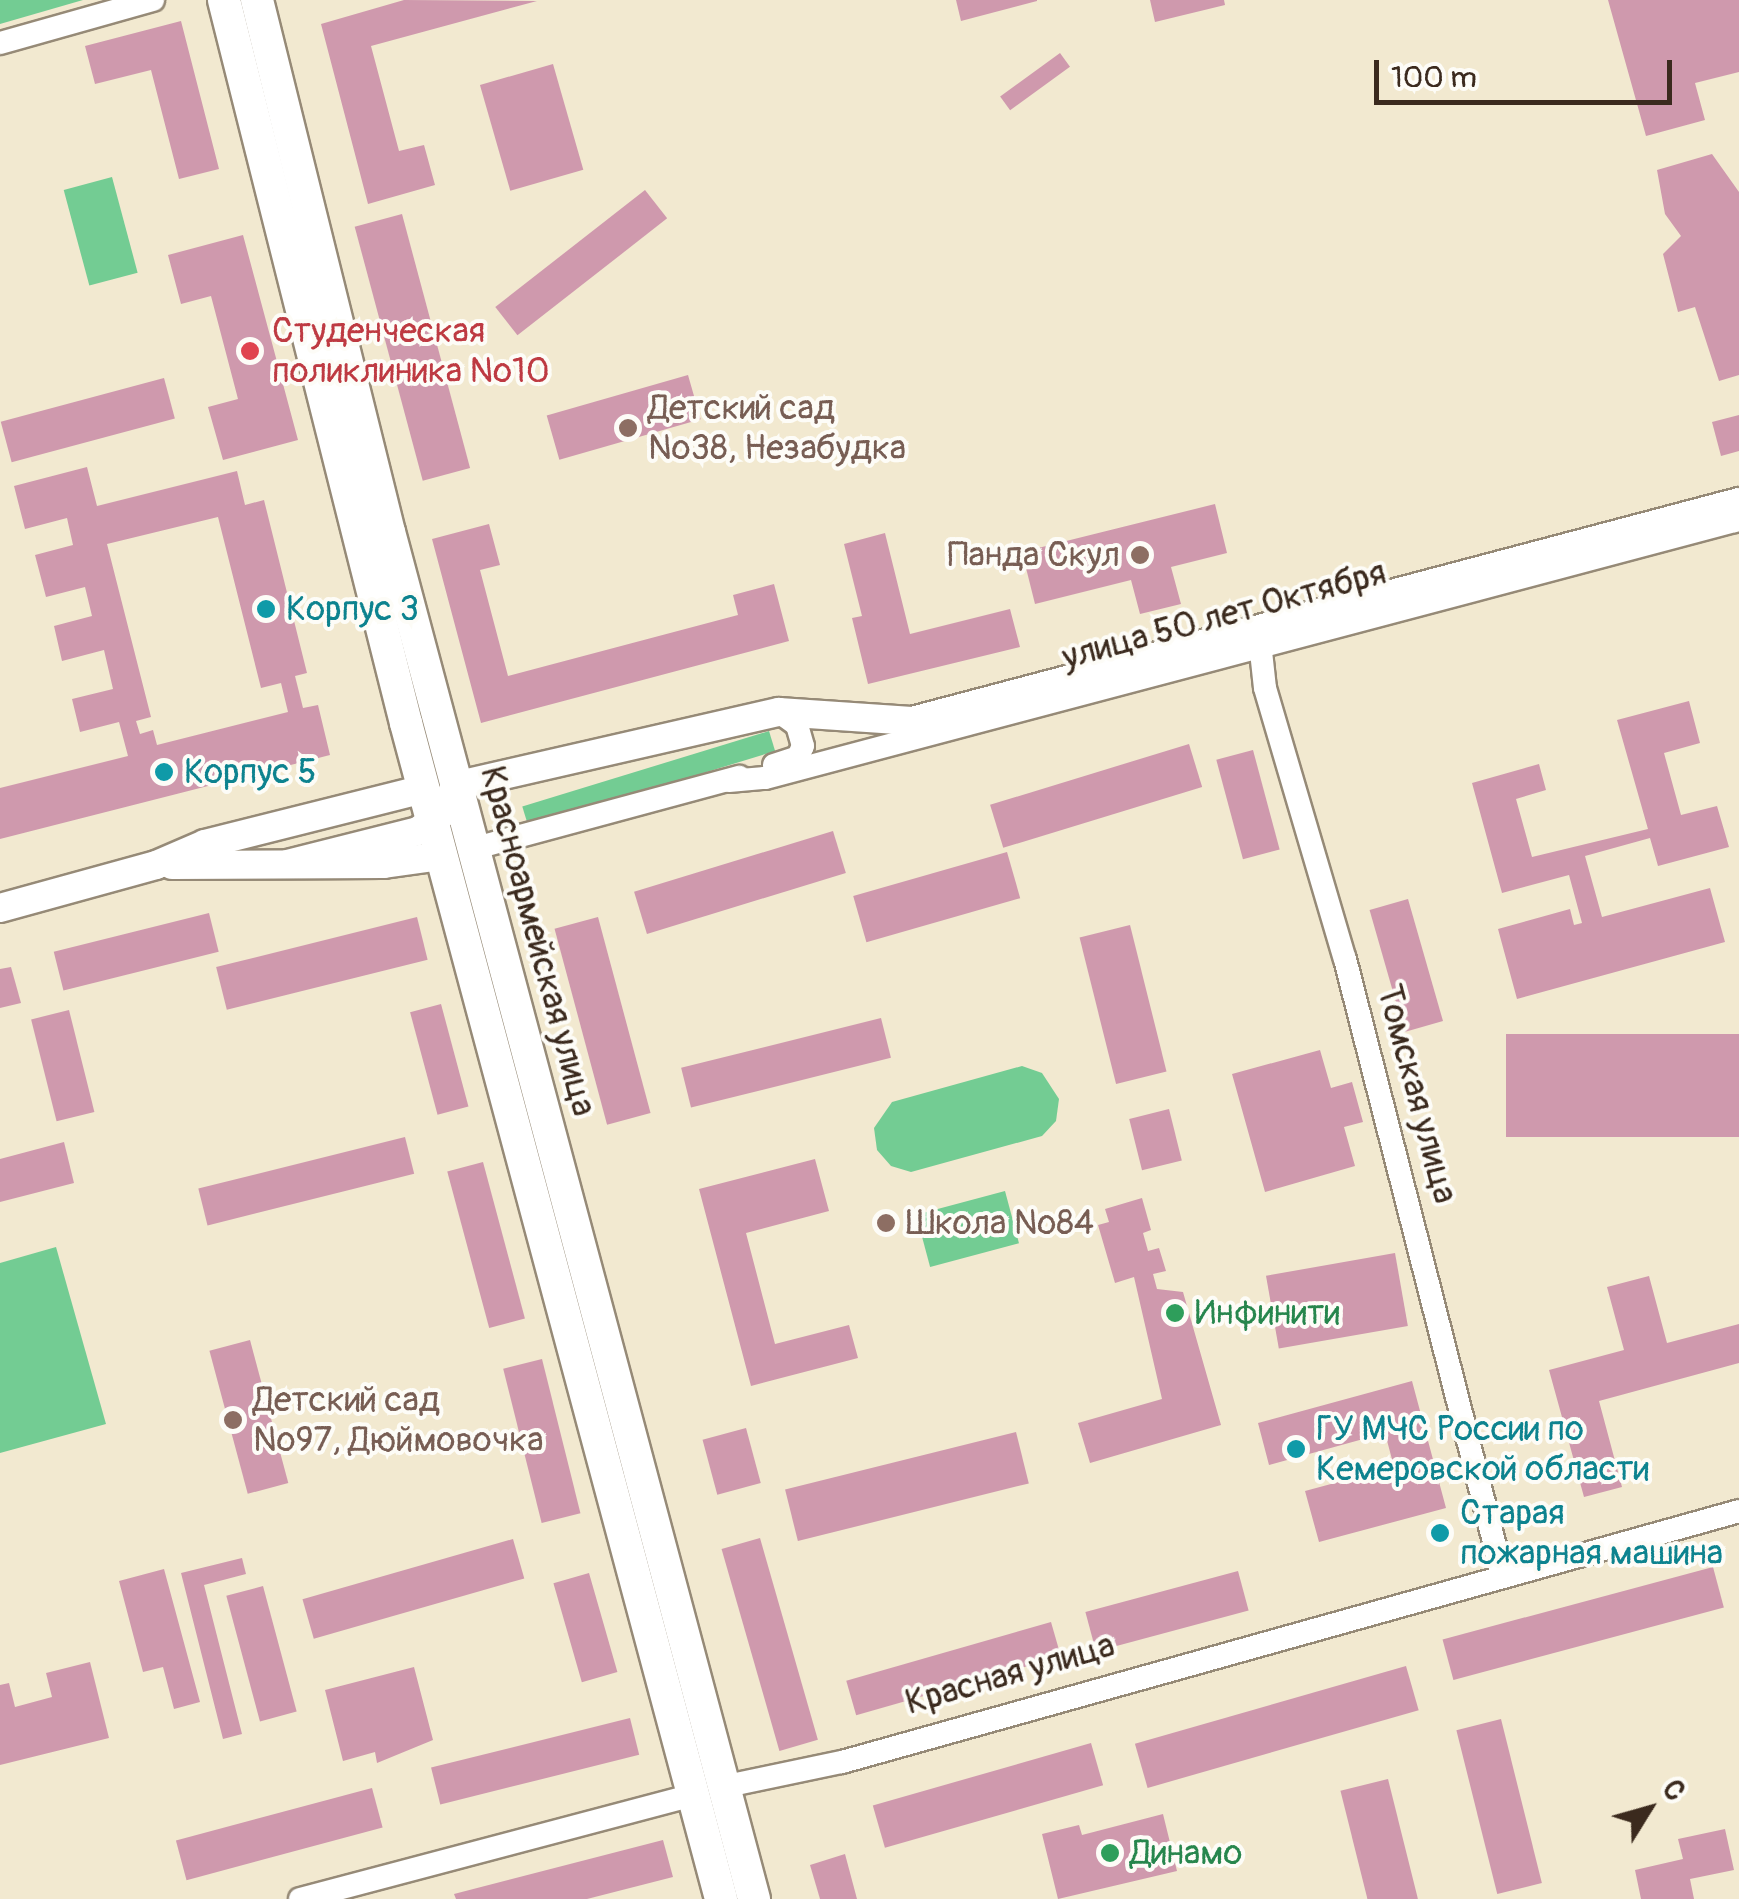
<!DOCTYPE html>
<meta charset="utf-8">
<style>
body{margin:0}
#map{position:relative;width:1739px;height:1899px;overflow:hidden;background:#f2e9d0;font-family:Pangolin,sans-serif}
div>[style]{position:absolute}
.green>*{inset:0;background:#73cc93;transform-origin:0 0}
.building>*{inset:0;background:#cf99ad;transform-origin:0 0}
.roads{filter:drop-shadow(2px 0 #968a77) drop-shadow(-2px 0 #968a77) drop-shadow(0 2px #968a77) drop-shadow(0 -2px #968a77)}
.minor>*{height:22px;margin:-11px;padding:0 11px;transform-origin:11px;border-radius:11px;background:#fff}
.tertiary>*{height:28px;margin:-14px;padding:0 14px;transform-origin:14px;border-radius:14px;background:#fff}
.secondary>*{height:32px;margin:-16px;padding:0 16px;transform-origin:16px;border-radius:16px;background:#fff}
.dots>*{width:28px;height:28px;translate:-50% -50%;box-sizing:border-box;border:5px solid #fdfcf7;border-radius:50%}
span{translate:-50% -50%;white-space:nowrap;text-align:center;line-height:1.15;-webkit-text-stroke:8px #fdfcf7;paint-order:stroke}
.health-label{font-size:35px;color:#be3a42}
.left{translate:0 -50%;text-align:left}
.education-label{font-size:35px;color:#785e54}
.right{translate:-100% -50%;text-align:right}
.culture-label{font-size:35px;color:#0d838f}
.street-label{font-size:35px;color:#3b2a1e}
.leisure-label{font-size:35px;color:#27864d}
.north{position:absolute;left:1599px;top:1759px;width:100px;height:100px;-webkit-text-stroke:8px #fdfcf7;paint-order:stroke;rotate:53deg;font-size:28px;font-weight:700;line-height:40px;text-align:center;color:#3b2a1e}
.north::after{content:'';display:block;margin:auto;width:35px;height:45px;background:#3b2a1e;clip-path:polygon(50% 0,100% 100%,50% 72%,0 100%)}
.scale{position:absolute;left:1374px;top:60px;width:298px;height:45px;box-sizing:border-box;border:5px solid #3b2a1e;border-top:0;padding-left:12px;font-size:30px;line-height:35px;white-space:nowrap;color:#3b2a1e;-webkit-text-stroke:8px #fdfcf7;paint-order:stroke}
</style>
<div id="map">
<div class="green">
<i style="clip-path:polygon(0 0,83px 0,0 24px)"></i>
<i style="left:112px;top:177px;width:99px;height:50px;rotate:75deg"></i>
<i style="left:769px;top:731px;width:21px;height:258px;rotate:73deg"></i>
<i style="clip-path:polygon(1022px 1066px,1042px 1073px,1059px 1099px,1056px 1121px,1042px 1136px,911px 1172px,891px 1166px,877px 1150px,874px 1128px,892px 1102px)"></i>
<i style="left:1005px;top:1191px;width:54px;height:92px;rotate:75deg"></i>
<i style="clip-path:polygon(56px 1247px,106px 1424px,0 1453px,0 1263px)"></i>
</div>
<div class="building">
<i style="clip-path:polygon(404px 0,537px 1px,371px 46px,399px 151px,424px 145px,435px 185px,368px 204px,321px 24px)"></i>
<i style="clip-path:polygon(956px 0,1037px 0,1037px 1px,961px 21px)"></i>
<i style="clip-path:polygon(1150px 0,1224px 0,1225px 5px,1155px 22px)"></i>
<i style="clip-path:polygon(1608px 0,1739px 0,1739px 72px,1695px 83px,1705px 120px,1646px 136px)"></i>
<i style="clip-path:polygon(181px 21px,219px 169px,179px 179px,151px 70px,95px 84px,85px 46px)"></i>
<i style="left:1060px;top:53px;width:17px;height:74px;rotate:54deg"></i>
<i style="left:553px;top:64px;width:110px;height:76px;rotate:74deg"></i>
<i style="clip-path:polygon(1712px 154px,1739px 192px,1739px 375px,1719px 381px,1695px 307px,1678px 312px,1663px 254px,1681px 236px,1665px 214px,1657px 170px)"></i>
<i style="left:645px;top:190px;width:36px;height:190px;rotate:52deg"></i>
<i style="left:402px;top:214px;width:263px;height:49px;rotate:75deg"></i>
<i style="clip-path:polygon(243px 235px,298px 440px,223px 460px,208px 407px,238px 399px,211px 296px,181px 304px,168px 255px)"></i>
<i style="left:688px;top:375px;width:46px;height:147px;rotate:74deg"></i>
<i style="left:164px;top:378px;width:42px;height:169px;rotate:75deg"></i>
<i style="clip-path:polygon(1739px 415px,1739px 451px,1721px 456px,1712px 422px)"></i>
<i style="clip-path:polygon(evenodd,87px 467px,97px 506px,237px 471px,245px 505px,264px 500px,307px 673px,295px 676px,303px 708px,318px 705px,330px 755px,0 839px,0 788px,128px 756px,119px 722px,80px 732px,72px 699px,113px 689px,104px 650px,62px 661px,54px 626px,92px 616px,85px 587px,46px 597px,35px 555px,73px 545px,67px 518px,25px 529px,14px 486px,87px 467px,218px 517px,261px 688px,281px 683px,288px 712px,157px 745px,153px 730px,140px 734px,136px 721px,151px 717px,107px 544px,218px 517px)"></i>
<i style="clip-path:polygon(1215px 504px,1227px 553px,1171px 567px,1181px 604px,1140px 614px,1131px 580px,1035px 604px,1022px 552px)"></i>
<i style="clip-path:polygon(489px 524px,500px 565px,480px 570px,508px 676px,738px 615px,733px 595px,774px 584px,789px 641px,481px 723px,432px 539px)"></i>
<i style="clip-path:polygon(885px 533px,910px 634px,1010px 609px,1020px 647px,868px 684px,852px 618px,862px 616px,844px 544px)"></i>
<i style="clip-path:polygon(1689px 701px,1700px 743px,1664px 753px,1681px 815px,1717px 806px,1729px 847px,1658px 866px,1650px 838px,1585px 856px,1602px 917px,1710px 888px,1725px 942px,1517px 999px,1498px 929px,1570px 909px,1574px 925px,1582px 923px,1569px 875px,1502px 893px,1472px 783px,1539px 764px,1546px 790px,1516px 799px,1532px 857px,1648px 829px,1617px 720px)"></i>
<i style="left:1189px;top:744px;width:45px;height:208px;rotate:73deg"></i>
<i style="left:1253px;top:750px;width:103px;height:38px;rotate:75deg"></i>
<i style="left:833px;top:831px;width:44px;height:208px;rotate:73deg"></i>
<i style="left:1007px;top:852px;width:48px;height:160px;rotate:74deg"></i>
<i style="left:1408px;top:899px;width:127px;height:40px;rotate:74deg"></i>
<i style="left:209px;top:913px;width:40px;height:160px;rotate:76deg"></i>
<i style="left:417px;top:917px;width:44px;height:207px;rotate:76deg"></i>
<i style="left:598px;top:917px;width:203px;height:45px;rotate:75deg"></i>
<i style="left:1130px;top:925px;width:151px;height:52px;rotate:76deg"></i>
<i style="clip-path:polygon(11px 967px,21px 1003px,0 1008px,0 969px)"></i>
<i style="left:441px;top:1004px;width:106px;height:32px;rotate:75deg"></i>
<i style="left:69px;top:1010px;width:105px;height:39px;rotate:76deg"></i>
<i style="left:881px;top:1018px;width:41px;height:206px;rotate:76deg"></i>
<i style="left:1739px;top:1034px;width:103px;height:233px;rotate:90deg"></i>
<i style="clip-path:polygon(1320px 1050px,1331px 1088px,1352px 1082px,1363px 1122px,1344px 1127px,1355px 1166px,1265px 1192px,1232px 1074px)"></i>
<i style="left:1169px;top:1109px;width:53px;height:41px;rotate:76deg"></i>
<i style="left:405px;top:1137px;width:38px;height:213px;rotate:76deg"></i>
<i style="clip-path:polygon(64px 1142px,74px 1183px,0 1202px,0 1159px)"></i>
<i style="clip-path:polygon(815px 1159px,829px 1211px,746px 1233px,775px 1344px,849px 1325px,858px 1358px,751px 1386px,699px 1189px)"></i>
<i style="left:483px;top:1162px;width:162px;height:37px;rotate:75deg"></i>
<i style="clip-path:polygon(1142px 1198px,1151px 1230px,1143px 1233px,1148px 1251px,1159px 1248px,1166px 1271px,1153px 1274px,1157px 1289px,1183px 1292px,1221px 1425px,1090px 1463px,1078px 1423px,1162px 1399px,1134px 1277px,1115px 1283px,1098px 1225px,1109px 1222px,1105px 1209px)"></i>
<i style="left:1395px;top:1253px;width:74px;height:131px;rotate:80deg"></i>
<i style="clip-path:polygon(1649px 1276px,1667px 1343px,1739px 1324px,1739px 1363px,1599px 1401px,1622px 1487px,1584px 1497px,1549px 1370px,1624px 1350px,1607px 1287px)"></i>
<i style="left:250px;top:1340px;width:148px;height:42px;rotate:75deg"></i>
<i style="left:542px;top:1359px;width:159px;height:40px;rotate:76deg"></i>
<i style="clip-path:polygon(1412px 1381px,1446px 1508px,1319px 1542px,1305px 1491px,1394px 1467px,1385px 1433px,1269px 1465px,1258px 1423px)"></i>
<i style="left:746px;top:1428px;width:57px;height:45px;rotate:75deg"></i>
<i style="left:1016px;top:1432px;width:53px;height:238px;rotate:76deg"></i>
<i style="left:760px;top:1538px;width:210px;height:40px;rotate:74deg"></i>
<i style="left:513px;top:1539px;width:41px;height:219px;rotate:74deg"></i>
<i style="clip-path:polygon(242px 1558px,246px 1574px,204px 1585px,242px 1734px,223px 1739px,181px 1573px)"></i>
<i style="left:1713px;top:1567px;width:42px;height:280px;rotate:75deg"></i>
<i style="clip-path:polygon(164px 1569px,200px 1702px,174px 1709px,163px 1667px,143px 1672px,119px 1581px)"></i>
<i style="left:1238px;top:1571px;width:41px;height:158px;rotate:75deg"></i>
<i style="left:589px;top:1573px;width:103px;height:37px;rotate:74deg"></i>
<i style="left:263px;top:1586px;width:130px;height:38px;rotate:75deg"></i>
<i style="left:1051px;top:1622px;width:36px;height:213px;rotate:74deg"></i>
<i style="clip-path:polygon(90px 1662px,109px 1738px,0 1765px,0 1685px,9px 1683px,15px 1707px,52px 1697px,46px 1673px)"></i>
<i style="left:1406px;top:1666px;width:46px;height:282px;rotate:74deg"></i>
<i style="clip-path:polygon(414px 1667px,433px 1740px,377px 1763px,375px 1752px,343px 1761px,325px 1690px)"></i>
<i style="left:630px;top:1718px;width:38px;height:205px;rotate:76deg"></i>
<i style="left:1501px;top:1719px;width:169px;height:46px;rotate:76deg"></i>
<i style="left:1091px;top:1743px;width:44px;height:227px;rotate:74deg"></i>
<i style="left:1388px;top:1779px;width:124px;height:49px;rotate:76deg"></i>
<i style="left:372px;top:1788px;width:41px;height:203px;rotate:75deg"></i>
<i style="clip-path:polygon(1163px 1814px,1177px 1871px,1058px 1899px,1042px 1834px,1079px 1825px,1082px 1835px)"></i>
<i style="clip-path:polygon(1725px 1829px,1734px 1870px,1690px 1879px,1694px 1899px,1641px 1899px,1635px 1870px,1683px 1859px,1678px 1839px)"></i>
<i style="clip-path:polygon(663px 1840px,673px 1877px,587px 1899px,456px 1899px,454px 1894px)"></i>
<i style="clip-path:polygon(845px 1854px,857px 1899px,820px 1899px,810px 1865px)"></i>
</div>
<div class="roads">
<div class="minor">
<i style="left:0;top:43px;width:159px;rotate:-15.7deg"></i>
<i style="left:1259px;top:633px;width:55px;rotate:83.8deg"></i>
<i style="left:1265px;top:688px;width:283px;rotate:73.6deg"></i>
<i style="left:1345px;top:959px;width:638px;rotate:75.66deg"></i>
<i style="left:774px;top:765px;width:25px;rotate:-18deg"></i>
<i style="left:798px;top:757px;width:12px;rotate:-66deg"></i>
<i style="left:803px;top:746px;width:22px;rotate:-106deg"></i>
<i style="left:797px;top:725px;width:22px;rotate:-144deg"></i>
<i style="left:729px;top:781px;width:36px;rotate:-5deg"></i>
<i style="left:765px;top:778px;width:1008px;rotate:-14.84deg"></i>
<i style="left:472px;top:849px;width:277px;rotate:-15.1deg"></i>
<i style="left:722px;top:1787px;width:123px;rotate:-11.8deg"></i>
<i style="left:842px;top:1762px;width:931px;rotate:-15.63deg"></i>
<i style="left:300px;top:1899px;width:407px;rotate:-14.8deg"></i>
</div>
<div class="tertiary">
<i style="left:287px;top:864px;width:135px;rotate:-14.1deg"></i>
<i style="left:418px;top:831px;width:32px;rotate:-36deg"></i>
<i style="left:444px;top:812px;width:28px;rotate:-67deg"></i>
<i style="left:455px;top:786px;width:332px;rotate:-12.9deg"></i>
<i style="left:779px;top:712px;width:133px;rotate:3.9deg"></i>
<i style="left:912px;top:721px;width:856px;rotate:-14.83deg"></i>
<i style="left:172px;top:865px;width:212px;rotate:-0.3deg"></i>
<i style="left:384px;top:864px;width:58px;rotate:-8deg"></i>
<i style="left:0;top:908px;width:162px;rotate:-15.4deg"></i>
<i style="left:156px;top:865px;width:53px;rotate:-23.2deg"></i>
<i style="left:205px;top:844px;width:226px;rotate:-14.1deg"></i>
</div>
<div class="secondary">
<i style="left:224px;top:0;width:746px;rotate:75.87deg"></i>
<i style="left:406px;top:723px;width:1217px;rotate:75deg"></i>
<i style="left:257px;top:0;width:548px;rotate:76.07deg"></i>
<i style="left:389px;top:532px;width:1415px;rotate:75.05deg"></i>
</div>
</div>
<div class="dots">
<i style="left:250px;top:351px;background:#e0444e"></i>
<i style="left:628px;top:428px;background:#8d6e63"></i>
<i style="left:1140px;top:555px;background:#8d6e63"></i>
<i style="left:266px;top:609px;background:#0f9aa8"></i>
<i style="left:164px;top:772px;background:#0f9aa8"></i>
<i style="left:886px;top:1223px;background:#8d6e63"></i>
<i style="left:1175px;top:1313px;background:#2e9e5b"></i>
<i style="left:233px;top:1420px;background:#8d6e63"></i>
<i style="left:1296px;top:1449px;background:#0f9aa8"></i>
<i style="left:1440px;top:1533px;background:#0f9aa8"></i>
<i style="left:1110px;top:1853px;background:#2e9e5b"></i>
</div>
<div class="health-label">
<span class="left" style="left:272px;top:351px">Студенческая<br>поликлиника №10</span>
</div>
<div class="education-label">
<span class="left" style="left:648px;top:428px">Детский сад<br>№38, Незабудка</span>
<span class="right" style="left:1120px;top:555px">Панда Скул</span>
<span class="left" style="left:906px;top:1223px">Школа №84</span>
<span class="left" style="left:253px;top:1420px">Детский сад<br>№97, Дюймовочка</span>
</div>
<div class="culture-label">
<span class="left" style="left:286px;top:609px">Корпус 3</span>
<span class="left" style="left:184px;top:772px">Корпус 5</span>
<span class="left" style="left:1316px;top:1449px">ГУ МЧС России по<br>Кемеровской области</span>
<span class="left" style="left:1460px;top:1533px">Старая<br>пожарная машина</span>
</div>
<div class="street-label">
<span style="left:1224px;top:615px;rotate:-15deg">улица 50 лет Октября</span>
<span style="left:538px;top:941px;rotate:75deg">Красноармейская улица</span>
<span style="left:1417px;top:1094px;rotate:75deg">Томская улица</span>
<span style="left:1010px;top:1674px;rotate:-16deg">Красная улица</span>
</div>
<div class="leisure-label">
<span class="left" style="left:1195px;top:1313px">Инфинити</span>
<span class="left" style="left:1130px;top:1853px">Динамо</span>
</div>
<div class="north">С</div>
<div class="scale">100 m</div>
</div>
